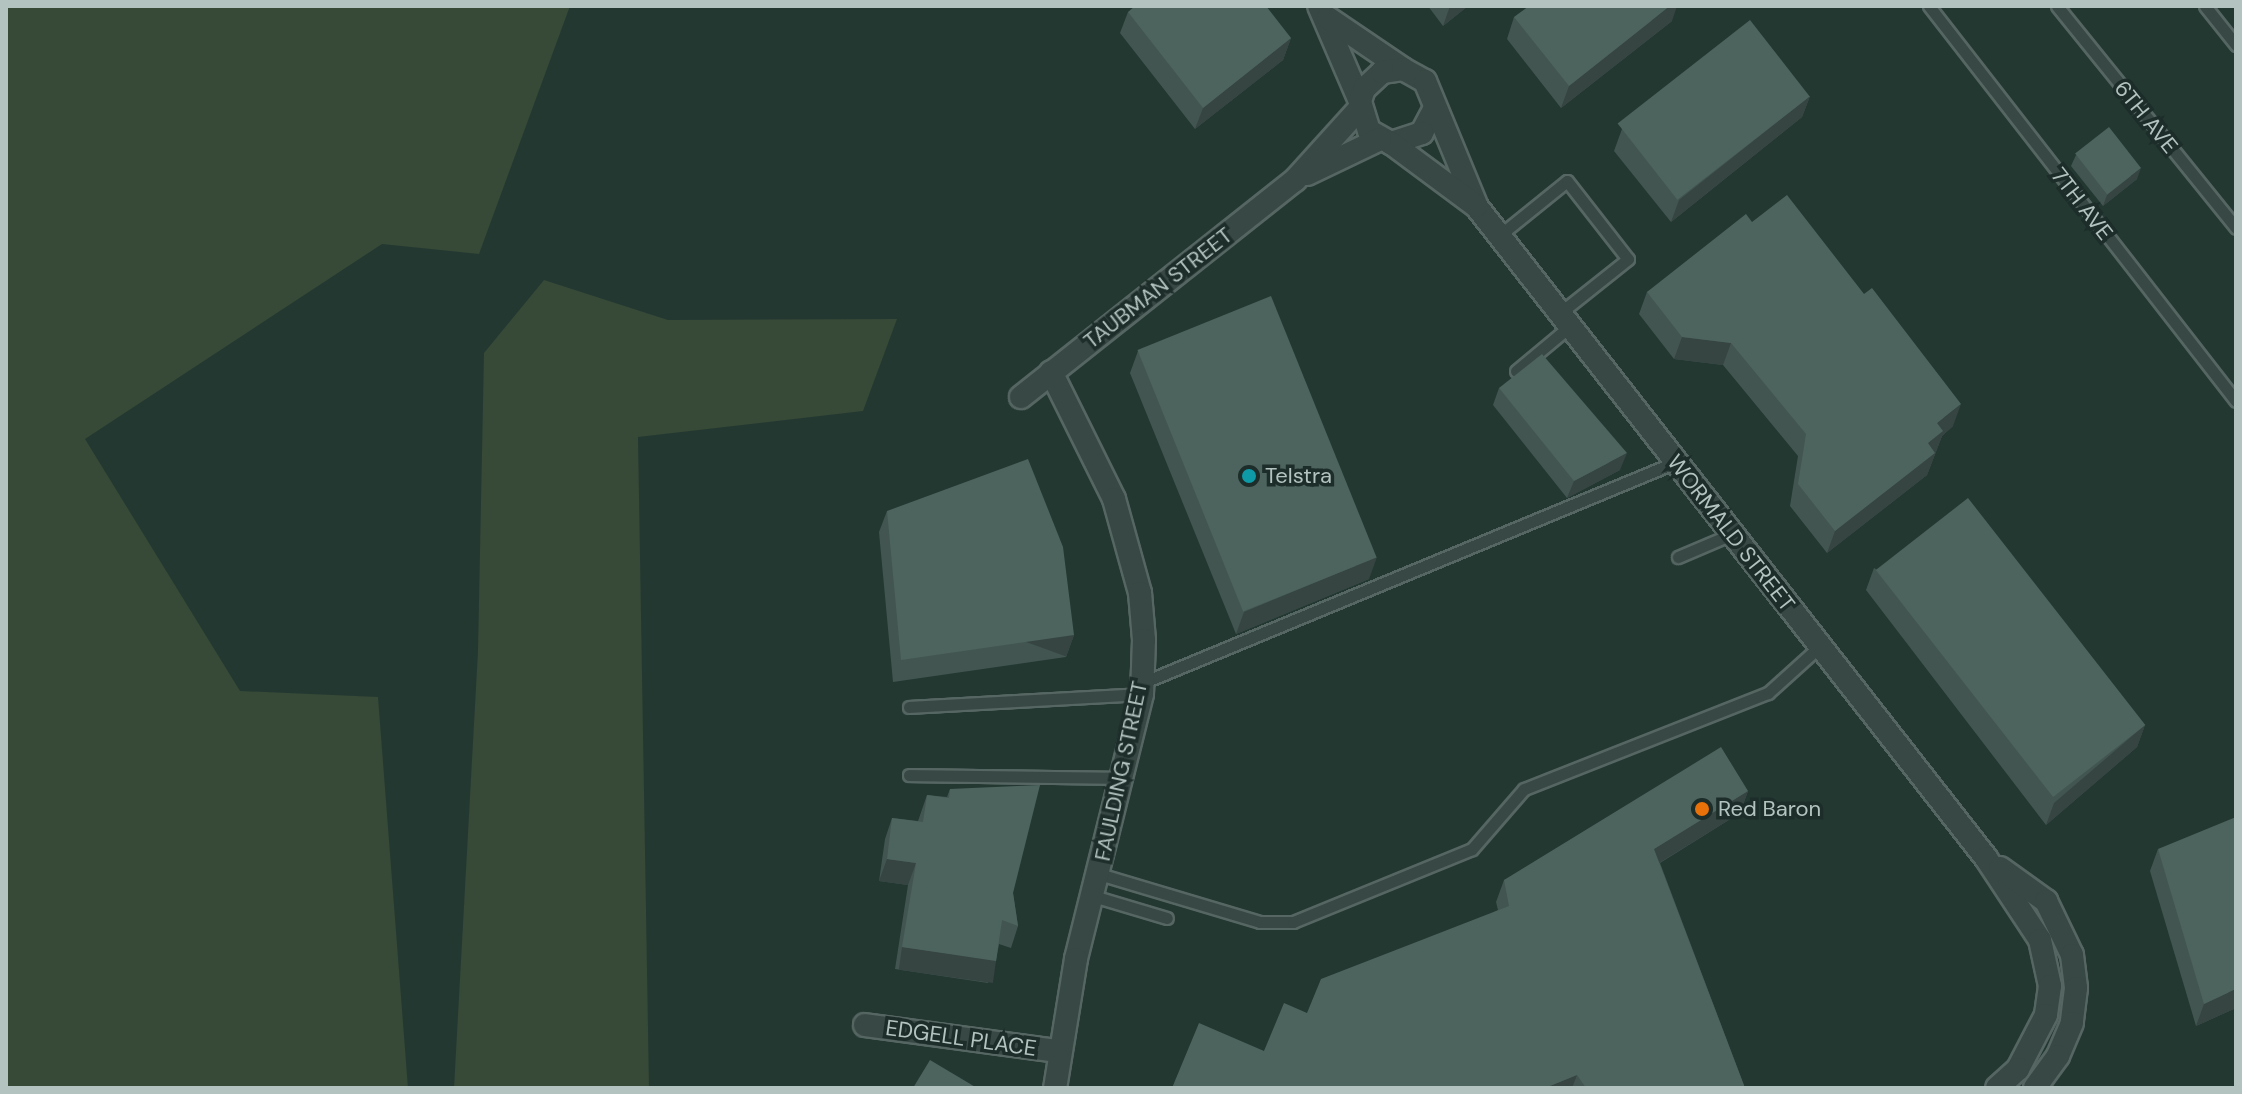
<!DOCTYPE html>
<style>
body{margin:0}
#map{position:relative;width:2242px;height:1094px;overflow:hidden;background:#243832;font-family:"DM Sans",sans-serif}
div>[style]{position:absolute}
.green>*{inset:0;background:#374937}
.roads{filter:drop-shadow(2px 0 #566662) drop-shadow(-2px 0 #566662) drop-shadow(0 2px #566662) drop-shadow(0 -2px #566662)}
.lane>*{height:11px;margin:-5.5px;padding:0 5.5px;transform-origin:5.5px;border-radius:5.5px;background:#384844}
.street>*{height:22px;margin:-11px;padding:0 11px;transform-origin:11px;border-radius:11px;background:#384844}
.wall>*{inset:0;background:#425551}
.shaded-wall>*{inset:0;background:#364542;transform-origin:0 0}
.building>*{inset:0;background:#4d635e;transform-origin:0 0}
.dots>*{width:22px;height:22px;translate:-50% -50%;box-sizing:border-box;border:4px solid #1d2d29;border-radius:50%}
span{translate:-50% -50%;white-space:nowrap;text-align:center;line-height:1.15;-webkit-text-stroke:7px #1d2d29;paint-order:stroke}
.street-label{font-size:22px;color:#b3c4c0}
.poi-label{font-size:22px;color:#b3c4c0}
.left{translate:0 -50%;text-align:left}
.frame{position:absolute;inset:0;border:8px solid #b3c4c0;pointer-events:none}
</style>
<div id="map">
<div class="green">
<i style="clip-path:polygon(6px 6px,570px 6px,479px 254px,382px 244px,85px 439px,240px 691px,378px 697px,408px 1088px,6px 1088px)"></i>
<i style="clip-path:polygon(544px 280px,668px 320px,897px 319px,863px 411px,638px 437px,649px 1088px,454px 1088px,478px 651px,484px 353px)"></i>
</div>
<div class="roads">
<div class="lane">
<i style="left:1929px;top:6px;width:500px;rotate:52.15deg"></i>
<i style="left:2057px;top:6px;width:285px;rotate:51.1deg"></i>
<i style="left:2205px;top:6px;width:50px;rotate:51.5deg"></i>
<i style="left:1500px;top:235px;width:86px;rotate:-38.9deg"></i>
<i style="left:1567px;top:181px;width:99px;rotate:52deg"></i>
<i style="left:1628px;top:259px;width:87px;rotate:141.5deg"></i>
<i style="left:1516px;top:371px;width:70px;rotate:-39.8deg"></i>
<i style="left:1678px;top:557px;width:59px;rotate:-23.1deg"></i>
<i style="left:1142px;top:683px;width:578px;rotate:-22.48deg"></i>
<i style="left:909px;top:707px;width:233px;rotate:-3.2deg"></i>
<i style="left:909px;top:775px;width:214px;rotate:0.8deg"></i>
<i style="left:1099px;top:874px;width:168px;rotate:16.6deg"></i>
<i style="left:1260px;top:922px;width:33px"></i>
<i style="left:1293px;top:922px;width:193px;rotate:-22.2deg"></i>
<i style="left:1472px;top:849px;width:79px;rotate:-49.1deg"></i>
<i style="left:1524px;top:789px;width:262px;rotate:-21.5deg"></i>
<i style="left:1768px;top:693px;width:70px;rotate:-42.1deg"></i>
<i style="left:1093px;top:896px;width:77px;rotate:16.6deg"></i>
</div>
<div class="street">
<i style="left:1319px;top:6px;width:103px;rotate:66.7deg"></i>
<i style="left:1328px;top:18px;width:91px;rotate:34.2deg"></i>
<i style="left:1434px;top:110px;width:26px;rotate:118deg"></i>
<i style="left:1422px;top:133px;width:33px;rotate:162deg"></i>
<i style="left:1391px;top:143px;width:25px;rotate:-151deg"></i>
<i style="left:1369px;top:131px;width:31px;rotate:-107deg"></i>
<i style="left:1360px;top:101px;width:13px;rotate:-72deg"></i>
<i style="left:1364px;top:89px;width:25px;rotate:-43deg"></i>
<i style="left:1382px;top:72px;width:21px;rotate:-8deg"></i>
<i style="left:1403px;top:69px;width:25px;rotate:29deg"></i>
<i style="left:1425px;top:81px;width:136px;rotate:67.6deg"></i>
<i style="left:1477px;top:207px;width:826px;rotate:51.98deg"></i>
<i style="left:1986px;top:858px;width:98px;rotate:56.6deg"></i>
<i style="left:2040px;top:940px;width:47px;rotate:77.7deg"></i>
<i style="left:2050px;top:986px;width:29px;rotate:98deg"></i>
<i style="left:2046px;top:1015px;width:61px;rotate:117.4deg"></i>
<i style="left:2018px;top:1069px;width:28px;rotate:138deg"></i>
<i style="left:1391px;top:143px;width:106px;rotate:36.5deg"></i>
<i style="left:1307px;top:174px;width:81px;rotate:-25.6deg"></i>
<i style="left:1051px;top:372px;width:142px;rotate:63.6deg"></i>
<i style="left:1114px;top:499px;width:98px;rotate:74.5deg"></i>
<i style="left:1140px;top:593px;width:47px;rotate:85.1deg"></i>
<i style="left:1144px;top:640px;width:54px;rotate:92.1deg"></i>
<i style="left:1142px;top:694px;width:273px;rotate:104deg"></i>
<i style="left:1076px;top:959px;width:131px;rotate:99.2deg"></i>
<i style="left:1021px;top:397px;width:350px;rotate:-38.4deg"></i>
<i style="left:1295px;top:180px;width:98px;rotate:-47.9deg"></i>
<i style="left:2000px;top:868px;width:57px;rotate:35.7deg"></i>
<i style="left:2046px;top:901px;width:60px;rotate:64.3deg"></i>
<i style="left:2072px;top:955px;width:33px;rotate:83deg"></i>
<i style="left:2076px;top:988px;width:35px;rotate:97deg"></i>
<i style="left:2072px;top:1023px;width:36px;rotate:113deg"></i>
<i style="left:2058px;top:1056px;width:39px;rotate:126deg"></i>
<i style="left:865px;top:1025px;width:195px;rotate:7.7deg"></i>
</div>
</div>
<div class="wall">
<i style="clip-path:polygon(1428px 6px,1468px 6px,1443px 26px)"></i>
<i style="clip-path:polygon(1128px 12px,1291px 38px,1283px 60px,1195px 129px,1120px 33px)"></i>
<i style="clip-path:polygon(1514px 17px,1672px 21px,1561px 108px,1507px 39px)"></i>
<i style="clip-path:polygon(1810px 96px,1802px 117px,1671px 222px,1614px 151px,1622px 129px)"></i>
<i style="clip-path:polygon(2076px 155px,2137px 179px,2103px 206px,2071px 166px)"></i>
<i style="clip-path:polygon(1752px 222px,1953px 426px,1942px 436px,1927px 475px,1827px 553px,1790px 506px,1798px 456px,1723px 365px,1674px 359px,1639px 314px,1647px 292px)"></i>
<i style="clip-path:polygon(1138px 351px,1369px 579px,1236px 634px,1130px 373px)"></i>
<i style="clip-path:polygon(1499px 388px,1620px 470px,1567px 498px,1493px 405px)"></i>
<i style="clip-path:polygon(887px 511px,1074px 635px,1066px 657px,893px 682px,879px 532px)"></i>
<i style="clip-path:polygon(1874px 568px,2145px 725px,2137px 747px,2046px 825px,1866px 590px)"></i>
<i style="clip-path:polygon(950px 789px,1013px 893px,1018px 926px,1011px 948px,999px 944px,996px 961px,988px 983px,895px 969px,908px 885px,879px 881px,885px 839px,892px 818px,918px 821px,927px 795px,947px 797px)"></i>
<i style="clip-path:polygon(1748px 791px,1740px 813px,1660px 863px,1745px 1088px,1172px 1088px,1264px 1051px,1307px 1013px,1498px 910px,1496px 902px,1504px 880px)"></i>
<i style="clip-path:polygon(2158px 849px,2236px 1008px,2196px 1026px,2150px 871px)"></i>
</div>
<div class="shaded-wall">
<i style="clip-path:polygon(1450px 6px,1468px 6px,1443px 26px)"></i>
<i style="clip-path:polygon(1670px 6px,1677px 6px,1672px 21px,1561px 108px,1569px 86px)"></i>
<i style="clip-path:polygon(1291px 38px,1283px 60px,1195px 129px,1203px 108px)"></i>
<i style="clip-path:polygon(1810px 96px,1802px 117px,1671px 222px,1679px 200px)"></i>
<i style="clip-path:polygon(2141px 168px,2137px 179px,2103px 206px,2107px 195px)"></i>
<i style="clip-path:polygon(1682px 337px,1731px 343px,1723px 365px,1674px 359px)"></i>
<i style="clip-path:polygon(1961px 404px,1953px 426px,1942px 436px,1927px 475px,1827px 553px,1835px 531px,1928px 443px,1937px 423px)"></i>
<i style="clip-path:polygon(1627px 453px,1620px 470px,1567px 498px,1574px 481px)"></i>
<i style="clip-path:polygon(1377px 557px,1369px 579px,1236px 634px,1244px 612px)"></i>
<i style="left:1074px;top:635px;width:23px;height:175px;rotate:110deg"></i>
<i style="clip-path:polygon(2145px 725px,2137px 747px,2046px 825px,2054px 803px)"></i>
<i style="clip-path:polygon(1748px 791px,1740px 813px,1646px 871px,1654px 849px)"></i>
<i style="clip-path:polygon(887px 859px,916px 863px,908px 885px,879px 881px)"></i>
<i style="left:902px;top:947px;width:95px;height:23px;rotate:8deg"></i>
<i style="clip-path:polygon(2236px 989px,2236px 1008px,2196px 1026px,2204px 1004px)"></i>
<i style="clip-path:polygon(1577px 1075px,1572px 1088px,1545px 1088px)"></i>
</div>
<div class="building">
<i style="clip-path:polygon(1135px 6px,1266px 6px,1291px 38px,1203px 108px,1128px 12px)"></i>
<i style="clip-path:polygon(1529px 6px,1670px 6px,1569px 86px,1514px 17px)"></i>
<i style="left:1750px;top:20px;width:97px;height:168px;rotate:52deg"></i>
<i style="left:2109px;top:127px;width:52px;height:43px;rotate:52deg"></i>
<i style="clip-path:polygon(1787px 195px,1864px 294px,1872px 288px,1961px 404px,1937px 423px,1943px 431px,1928px 443px,1935px 453px,1835px 531px,1798px 484px,1806px 434px,1731px 343px,1682px 337px,1647px 292px,1746px 214px,1752px 222px)"></i>
<i style="left:1271px;top:296px;width:282px;height:144px;rotate:68deg"></i>
<i style="clip-path:polygon(1542px 354px,1627px 453px,1574px 481px,1499px 388px)"></i>
<i style="clip-path:polygon(1028px 459px,1063px 547px,1074px 635px,901px 660px,887px 511px)"></i>
<i style="left:1968px;top:498px;width:288px;height:117px;rotate:52deg"></i>
<i style="clip-path:polygon(1721px 747px,1748px 791px,1654px 849px,1745px 1088px,1586px 1088px,1577px 1075px,1545px 1088px,1172px 1088px,1199px 1023px,1264px 1051px,1284px 1003px,1307px 1013px,1321px 979px,1509px 906px,1504px 880px)"></i>
<i style="clip-path:polygon(1040px 785px,1013px 893px,1018px 926px,1002px 920px,996px 961px,902px 947px,916px 863px,887px 859px,892px 818px,923px 822px,927px 795px,949px 798px,950px 789px)"></i>
<i style="clip-path:polygon(2236px 817px,2236px 989px,2204px 1004px,2158px 849px)"></i>
<i style="clip-path:polygon(930px 1060px,977px 1088px,913px 1088px)"></i>
</div>
<div class="dots">
<i style="left:1249px;top:476px;background:#0f9aa8"></i>
<i style="left:1702px;top:809px;background:#e8710a"></i>
</div>
<div class="street-label">
<span style="left:2146px;top:117px;rotate:51deg">6TH AVE</span>
<span style="left:2082px;top:204px;rotate:52deg">7TH AVE</span>
<span style="left:1158px;top:288px;rotate:-38deg">TAUBMAN STREET</span>
<span style="left:1731px;top:533px;rotate:52deg">WORMALD STREET</span>
<span style="left:1121px;top:771px;rotate:-78deg">FAULDING STREET</span>
<span style="left:961px;top:1038px;rotate:8deg">EDGELL PLACE</span>
</div>
<div class="poi-label">
<span class="left" style="left:1265px;top:476px">Telstra</span>
<span class="left" style="left:1718px;top:809px">Red Baron</span>
</div>
<div class="frame"></div>
</div>
